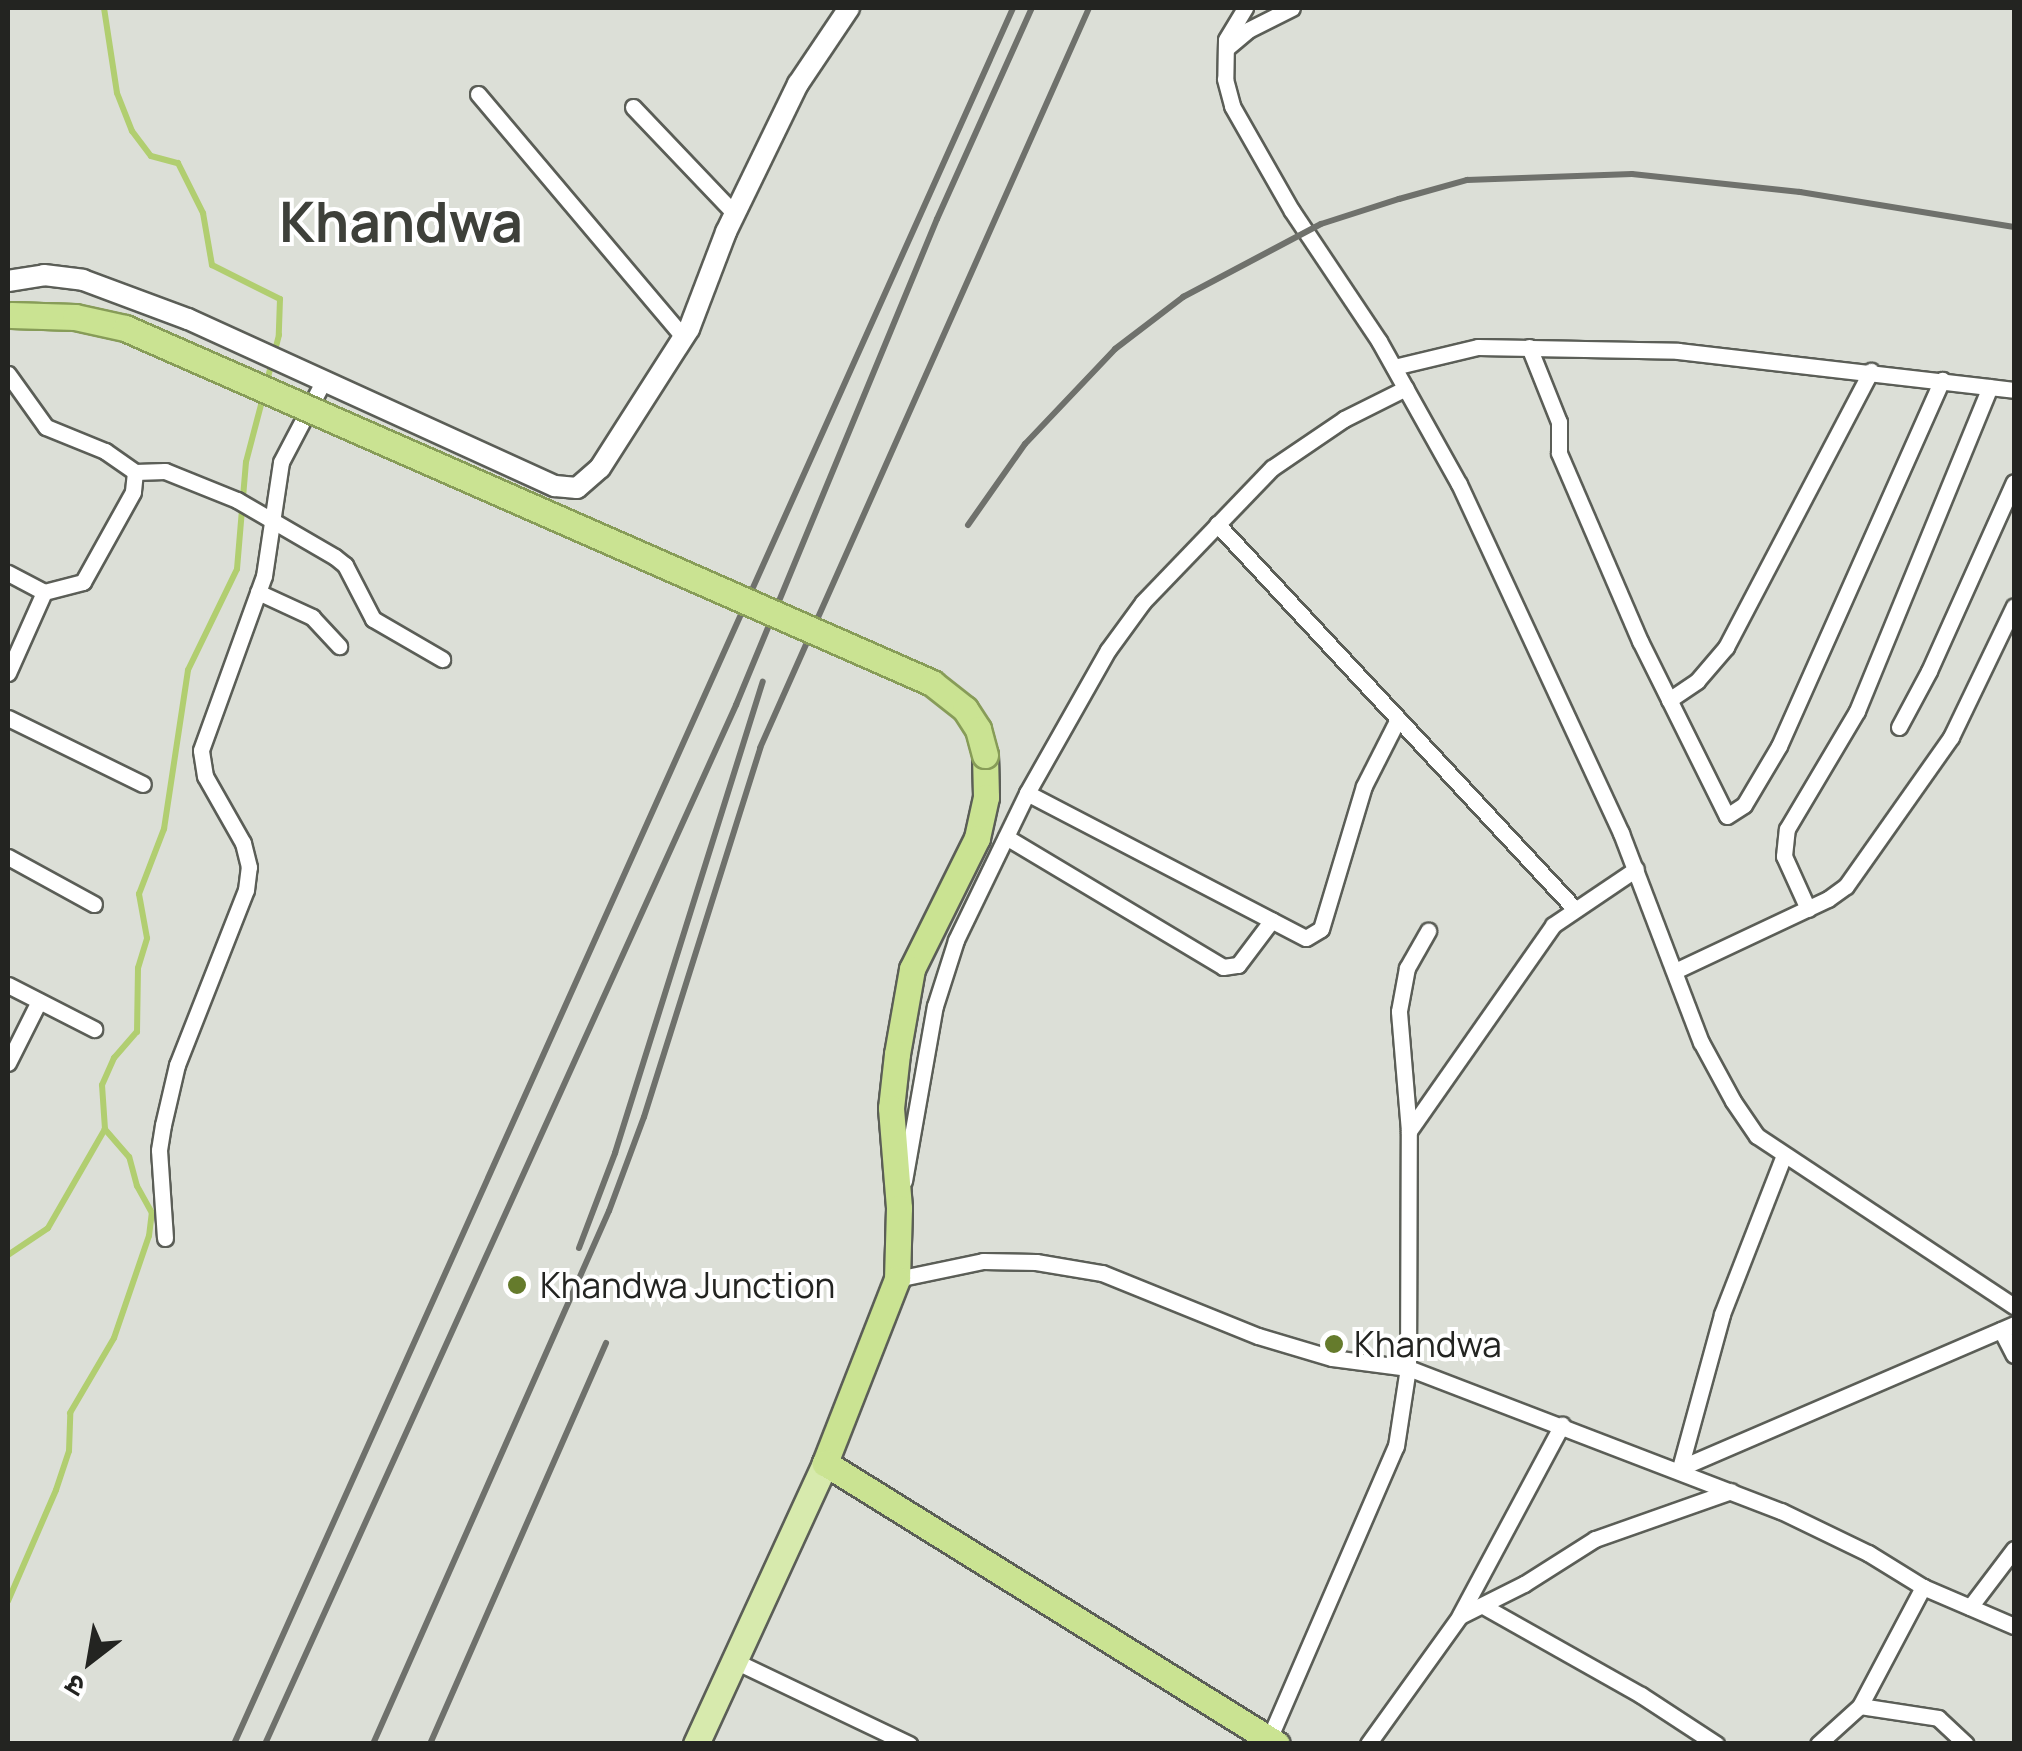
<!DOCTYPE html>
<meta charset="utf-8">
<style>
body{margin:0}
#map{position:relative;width:2022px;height:1751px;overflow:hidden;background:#dcdfd7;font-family:Manrope,"Noto Sans Devanagari",sans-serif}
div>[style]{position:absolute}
.stream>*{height:6px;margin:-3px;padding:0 3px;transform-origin:3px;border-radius:3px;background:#b1ce70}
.roads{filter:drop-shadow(2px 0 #5b5e57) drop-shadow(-2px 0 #5b5e57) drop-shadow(0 2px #5b5e57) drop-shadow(0 -2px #5b5e57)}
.minor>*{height:15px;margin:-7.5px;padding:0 7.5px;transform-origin:7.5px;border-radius:7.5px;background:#fff}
.tertiary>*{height:20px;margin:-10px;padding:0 10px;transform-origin:10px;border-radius:10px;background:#fff}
.primary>*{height:25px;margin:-12.5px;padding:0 12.5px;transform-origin:12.5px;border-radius:12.5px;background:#d7eaad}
.trunk>*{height:25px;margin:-12.5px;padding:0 12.5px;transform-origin:12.5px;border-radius:12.5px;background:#cae392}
.rail>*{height:6px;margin:-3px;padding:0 3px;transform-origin:3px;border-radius:3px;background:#6f716c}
.bridges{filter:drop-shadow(2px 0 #879c58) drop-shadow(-2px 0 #879c58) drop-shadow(0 2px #879c58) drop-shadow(0 -2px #879c58)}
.trunk-bridge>*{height:25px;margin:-12.5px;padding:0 12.5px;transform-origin:12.5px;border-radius:12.5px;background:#cae392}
.dots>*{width:28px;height:28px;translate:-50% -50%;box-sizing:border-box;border:5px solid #fff;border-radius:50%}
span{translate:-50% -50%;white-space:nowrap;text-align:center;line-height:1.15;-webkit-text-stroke:8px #fff;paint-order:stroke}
.poi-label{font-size:35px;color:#232421}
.left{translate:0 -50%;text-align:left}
.town-label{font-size:55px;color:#3e403a;font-weight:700}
.frame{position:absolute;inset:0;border:10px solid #232421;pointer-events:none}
.north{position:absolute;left:40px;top:1611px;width:100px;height:100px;-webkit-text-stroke:8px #fff;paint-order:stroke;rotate:211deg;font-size:28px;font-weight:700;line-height:40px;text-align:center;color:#232421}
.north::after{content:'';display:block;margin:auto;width:35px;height:45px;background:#232421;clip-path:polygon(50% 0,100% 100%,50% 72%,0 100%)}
</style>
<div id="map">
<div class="stream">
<i style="left:104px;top:8px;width:86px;rotate:81.3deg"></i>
<i style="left:117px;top:93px;width:41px;rotate:68.5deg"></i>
<i style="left:132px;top:131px;width:31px;rotate:53deg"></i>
<i style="left:151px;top:156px;width:28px;rotate:15deg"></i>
<i style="left:178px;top:163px;width:56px;rotate:63.4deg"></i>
<i style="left:203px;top:213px;width:53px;rotate:80.2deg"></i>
<i style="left:212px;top:265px;width:76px;rotate:26.6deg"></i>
<i style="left:280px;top:299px;width:36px;rotate:92deg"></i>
<i style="left:279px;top:335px;width:52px;rotate:104.6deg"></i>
<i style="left:8px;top:1255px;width:48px;rotate:-34deg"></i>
<i style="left:48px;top:1228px;width:114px;rotate:-60.1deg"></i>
<i style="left:105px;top:1129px;width:44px;rotate:-93.9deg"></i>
<i style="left:102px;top:1085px;width:30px;rotate:-66deg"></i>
<i style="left:114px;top:1058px;width:35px;rotate:-49deg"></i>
<i style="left:137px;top:1032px;width:64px;rotate:-89.1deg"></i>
<i style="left:138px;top:968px;width:31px;rotate:-73deg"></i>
<i style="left:147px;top:938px;width:45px;rotate:-100.3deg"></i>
<i style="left:139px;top:894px;width:70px;rotate:-69deg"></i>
<i style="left:164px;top:829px;width:161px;rotate:-81.4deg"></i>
<i style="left:188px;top:670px;width:112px;rotate:-64.1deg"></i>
<i style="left:237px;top:569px;width:107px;rotate:-85.2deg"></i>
<i style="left:246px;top:462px;width:67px;rotate:-75.3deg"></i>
<i style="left:8px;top:1601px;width:121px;rotate:-66.6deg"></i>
<i style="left:56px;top:1490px;width:41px;rotate:-71.6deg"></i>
<i style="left:69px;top:1451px;width:38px;rotate:-88deg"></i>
<i style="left:70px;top:1413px;width:87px;rotate:-59.6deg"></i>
<i style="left:114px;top:1338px;width:108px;rotate:-71.1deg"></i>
<i style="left:149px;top:1236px;width:23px;rotate:-83deg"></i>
<i style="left:152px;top:1213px;width:31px;rotate:-119deg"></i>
<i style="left:137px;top:1186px;width:30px;rotate:-105deg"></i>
<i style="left:129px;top:1157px;width:37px;rotate:-131deg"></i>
</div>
<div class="roads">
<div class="minor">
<i style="left:1245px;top:8px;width:37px;rotate:121deg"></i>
<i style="left:1226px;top:40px;width:39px;rotate:91deg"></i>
<i style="left:1225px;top:79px;width:28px;rotate:75deg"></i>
<i style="left:1232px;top:106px;width:121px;rotate:60.3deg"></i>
<i style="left:1292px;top:211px;width:156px;rotate:56.2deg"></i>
<i style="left:1379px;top:341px;width:164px;rotate:60.8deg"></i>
<i style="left:1459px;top:484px;width:385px;rotate:65.1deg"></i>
<i style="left:1621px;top:833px;width:224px;rotate:69.1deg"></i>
<i style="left:1701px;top:1042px;width:67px;rotate:61.5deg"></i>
<i style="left:1733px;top:1101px;width:42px;rotate:55.6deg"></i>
<i style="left:1757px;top:1136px;width:308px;rotate:33.5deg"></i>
<i style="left:1228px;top:47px;width:26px;rotate:-40deg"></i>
<i style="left:1248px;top:30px;width:49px;rotate:-26.6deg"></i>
<i style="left:478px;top:94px;width:318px;rotate:49.8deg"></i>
<i style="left:633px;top:107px;width:148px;rotate:46.4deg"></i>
<i style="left:1529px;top:347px;width:81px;rotate:68.2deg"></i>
<i style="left:1559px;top:422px;width:31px;rotate:90deg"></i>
<i style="left:1559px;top:453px;width:205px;rotate:66.7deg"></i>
<i style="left:1640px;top:641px;width:195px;rotate:63.6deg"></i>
<i style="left:1727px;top:816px;width:20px;rotate:-33deg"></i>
<i style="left:1744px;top:805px;width:69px;rotate:-59.3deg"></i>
<i style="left:1779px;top:746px;width:401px;rotate:-66deg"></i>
<i style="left:1394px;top:367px;width:86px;rotate:-13.4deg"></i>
<i style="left:1478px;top:347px;width:200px;rotate:1.1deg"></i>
<i style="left:1678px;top:351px;width:338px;rotate:6.6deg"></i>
<i style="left:8px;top:374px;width:65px;rotate:54.4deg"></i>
<i style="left:46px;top:427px;width:64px;rotate:22.1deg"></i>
<i style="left:105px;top:451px;width:37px;rotate:35deg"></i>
<i style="left:135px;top:472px;width:20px;rotate:96deg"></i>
<i style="left:133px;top:492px;width:103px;rotate:119.1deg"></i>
<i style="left:83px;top:582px;width:40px;rotate:165.6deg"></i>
<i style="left:44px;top:592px;width:41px;rotate:-152.2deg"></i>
<i style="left:135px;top:472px;width:30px;rotate:-2deg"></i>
<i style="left:165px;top:471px;width:78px;rotate:21.9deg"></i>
<i style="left:237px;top:500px;width:113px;rotate:30.2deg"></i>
<i style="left:335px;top:557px;width:13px;rotate:39deg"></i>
<i style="left:345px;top:565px;width:61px;rotate:62.6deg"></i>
<i style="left:373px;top:619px;width:80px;rotate:30.1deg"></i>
<i style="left:1217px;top:524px;width:524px;rotate:47.09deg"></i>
<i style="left:258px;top:592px;width:60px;rotate:24.8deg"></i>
<i style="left:312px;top:617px;width:40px;rotate:47deg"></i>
<i style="left:8px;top:673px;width:89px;rotate:-66deg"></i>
<i style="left:1669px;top:700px;width:34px;rotate:-34deg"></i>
<i style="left:1697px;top:681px;width:45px;rotate:-49.5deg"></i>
<i style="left:1726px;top:647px;width:312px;rotate:-62.3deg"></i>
<i style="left:8px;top:718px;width:150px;rotate:26.1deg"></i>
<i style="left:1899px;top:727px;width:64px;rotate:-61.8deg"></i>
<i style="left:1929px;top:671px;width:207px;rotate:-65.8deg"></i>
<i style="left:1027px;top:793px;width:314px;rotate:27.5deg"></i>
<i style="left:1306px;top:938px;width:17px;rotate:-31deg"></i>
<i style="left:1321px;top:929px;width:149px;rotate:-73.3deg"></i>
<i style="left:1364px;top:786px;width:75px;rotate:-63.1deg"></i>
<i style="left:1006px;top:837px;width:253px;rotate:30.9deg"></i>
<i style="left:1223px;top:967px;width:15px;rotate:-8deg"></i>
<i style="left:1238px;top:965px;width:56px;rotate:-52.9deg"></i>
<i style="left:8px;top:857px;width:98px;rotate:28.7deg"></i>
<i style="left:1808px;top:909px;width:58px;rotate:-114.4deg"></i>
<i style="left:1784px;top:856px;width:27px;rotate:-84deg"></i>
<i style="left:1787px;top:829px;width:137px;rotate:-59.3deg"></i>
<i style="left:1857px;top:711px;width:350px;rotate:-67.7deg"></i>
<i style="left:1675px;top:971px;width:169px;rotate:-25.2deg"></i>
<i style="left:1828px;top:899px;width:22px;rotate:-36deg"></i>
<i style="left:1846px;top:886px;width:182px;rotate:-54.8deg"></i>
<i style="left:1951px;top:737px;width:145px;rotate:-64.3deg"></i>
<i style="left:8px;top:985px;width:97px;rotate:27.1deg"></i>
<i style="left:8px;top:1063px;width:69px;rotate:-63.4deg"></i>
<i style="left:1409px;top:1131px;width:251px;rotate:-55deg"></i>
<i style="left:1553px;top:925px;width:100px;rotate:-34deg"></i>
<i style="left:904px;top:1181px;width:178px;rotate:-80deg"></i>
<i style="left:935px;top:1006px;width:69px;rotate:-72.3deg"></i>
<i style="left:956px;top:940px;width:163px;rotate:-64.2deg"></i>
<i style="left:1027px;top:793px;width:164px;rotate:-60.5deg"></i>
<i style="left:1108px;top:650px;width:59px;rotate:-53.9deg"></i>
<i style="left:1143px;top:602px;width:186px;rotate:-46.1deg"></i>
<i style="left:1272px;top:468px;width:87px;rotate:-34.2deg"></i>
<i style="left:1344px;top:419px;width:69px;rotate:-26.6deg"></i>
<i style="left:165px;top:1238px;width:88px;rotate:-93.9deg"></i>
<i style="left:159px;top:1150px;width:25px;rotate:-81deg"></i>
<i style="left:163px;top:1125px;width:62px;rotate:-76.9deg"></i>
<i style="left:177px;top:1065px;width:188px;rotate:-68.5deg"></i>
<i style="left:246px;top:890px;width:23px;rotate:-83deg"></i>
<i style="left:249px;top:867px;width:25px;rotate:-104deg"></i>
<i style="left:243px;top:843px;width:77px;rotate:-119.6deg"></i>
<i style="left:205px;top:776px;width:26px;rotate:-99deg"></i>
<i style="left:201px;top:750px;width:185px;rotate:-70.1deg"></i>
<i style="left:264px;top:576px;width:115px;rotate:-81.5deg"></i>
<i style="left:281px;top:462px;width:90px;rotate:-62.3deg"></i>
<i style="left:897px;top:1279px;width:88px;rotate:-11.8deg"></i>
<i style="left:983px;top:1261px;width:53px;rotate:1.1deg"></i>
<i style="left:1036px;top:1262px;width:67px;rotate:9.5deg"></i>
<i style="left:1102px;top:1273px;width:168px;rotate:22deg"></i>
<i style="left:1258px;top:1336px;width:77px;rotate:16.6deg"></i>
<i style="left:1332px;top:1358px;width:77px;rotate:7.5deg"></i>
<i style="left:1408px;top:1368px;width:399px;rotate:21deg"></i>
<i style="left:1781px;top:1511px;width:97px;rotate:25.8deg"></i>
<i style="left:1868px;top:1553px;width:65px;rotate:31.7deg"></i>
<i style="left:1923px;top:1587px;width:99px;rotate:23.2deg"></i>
<i style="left:2001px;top:1330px;width:28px;rotate:63deg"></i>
<i style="left:1680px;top:1468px;width:364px;rotate:-23.3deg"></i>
<i style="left:1680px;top:1468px;width:160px;rotate:-74.7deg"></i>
<i style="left:1722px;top:1314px;width:171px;rotate:-68.7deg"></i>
<i style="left:1483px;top:1606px;width:181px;rotate:29.4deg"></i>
<i style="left:1641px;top:1695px;width:90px;rotate:33.2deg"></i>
<i style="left:1970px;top:1607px;width:73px;rotate:-52.8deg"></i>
<i style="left:1460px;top:1615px;width:216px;rotate:-61.8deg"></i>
<i style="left:737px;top:1662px;width:191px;rotate:25.5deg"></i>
<i style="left:1860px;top:1706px;width:79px;rotate:8.7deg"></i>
<i style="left:1938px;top:1718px;width:38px;rotate:43deg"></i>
<i style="left:1269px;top:1739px;width:319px;rotate:-66.6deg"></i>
<i style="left:1396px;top:1446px;width:79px;rotate:-81.3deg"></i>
<i style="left:1408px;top:1368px;width:237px;rotate:-89.8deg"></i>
<i style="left:1409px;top:1131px;width:120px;rotate:-94.8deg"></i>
<i style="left:1399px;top:1011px;width:44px;rotate:-79.5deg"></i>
<i style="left:1407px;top:968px;width:43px;rotate:-60.4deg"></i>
<i style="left:1368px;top:1744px;width:158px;rotate:-54.3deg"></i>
<i style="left:1460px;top:1616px;width:72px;rotate:-26.6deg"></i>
<i style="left:1524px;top:1584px;width:84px;rotate:-32.4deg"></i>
<i style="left:1595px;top:1539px;width:144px;rotate:-19.4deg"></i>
<i style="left:1818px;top:1744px;width:57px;rotate:-42.1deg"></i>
<i style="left:1860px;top:1706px;width:135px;rotate:-62.1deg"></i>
</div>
<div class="tertiary">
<i style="left:8px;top:281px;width:36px;rotate:-9deg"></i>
<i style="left:44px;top:275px;width:39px;rotate:7deg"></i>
<i style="left:83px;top:280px;width:112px;rotate:20.4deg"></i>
<i style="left:188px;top:319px;width:403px;rotate:24.5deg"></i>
<i style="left:555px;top:486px;width:22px;rotate:5deg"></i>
<i style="left:577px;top:488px;width:30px;rotate:-41deg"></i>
<i style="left:600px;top:468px;width:165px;rotate:-57.4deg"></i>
<i style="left:689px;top:329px;width:104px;rotate:-69.1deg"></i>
<i style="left:726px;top:232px;width:165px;rotate:-64.1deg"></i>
<i style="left:798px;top:84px;width:92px;rotate:-56.1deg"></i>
</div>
<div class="primary">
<i style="left:696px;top:1744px;width:309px;rotate:-65.3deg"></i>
</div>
<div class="trunk">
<i style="left:985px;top:755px;width:42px;rotate:88.6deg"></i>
<i style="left:986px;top:797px;width:42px;rotate:102.4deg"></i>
<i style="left:977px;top:838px;width:146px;rotate:116.4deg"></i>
<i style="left:912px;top:969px;width:86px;rotate:100deg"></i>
<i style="left:897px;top:1054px;width:54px;rotate:96.3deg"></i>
<i style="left:891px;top:1108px;width:100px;rotate:85.4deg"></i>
<i style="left:899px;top:1208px;width:71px;rotate:91.6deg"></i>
<i style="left:897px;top:1279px;width:198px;rotate:111.4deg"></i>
<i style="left:825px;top:1463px;width:532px;rotate:31.87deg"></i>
</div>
</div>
<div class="rail">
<i style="left:968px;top:525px;width:99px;rotate:-54.9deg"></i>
<i style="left:1025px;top:444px;width:131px;rotate:-46.5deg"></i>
<i style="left:1115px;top:349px;width:86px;rotate:-37.4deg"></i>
<i style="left:1183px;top:297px;width:156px;rotate:-27.9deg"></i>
<i style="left:1321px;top:224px;width:82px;rotate:-17.8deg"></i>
<i style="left:1399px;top:199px;width:71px;rotate:-15.6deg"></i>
<i style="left:1467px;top:180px;width:165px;rotate:-2.1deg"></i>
<i style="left:1632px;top:174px;width:169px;rotate:6.1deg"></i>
<i style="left:1800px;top:192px;width:217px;rotate:9.3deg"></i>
<i style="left:579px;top:1248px;width:102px;rotate:-69.2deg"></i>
<i style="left:615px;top:1153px;width:494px;rotate:-72.6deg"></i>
<i style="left:234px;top:1744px;width:1903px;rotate:-65.83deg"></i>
<i style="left:265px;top:1744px;width:1141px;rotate:-65.61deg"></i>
<i style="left:736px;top:705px;width:526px;rotate:-67.53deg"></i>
<i style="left:937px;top:219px;width:231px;rotate:-65.8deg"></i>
<i style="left:373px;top:1744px;width:583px;rotate:-66.12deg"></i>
<i style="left:609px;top:1211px;width:100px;rotate:-69.6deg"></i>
<i style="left:644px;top:1117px;width:387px;rotate:-72.5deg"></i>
<i style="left:760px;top:748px;width:810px;rotate:-66.03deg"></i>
<i style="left:430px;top:1744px;width:438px;rotate:-66.3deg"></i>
</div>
<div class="bridges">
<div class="trunk-bridge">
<i style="left:11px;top:315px;width:64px;rotate:1.8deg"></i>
<i style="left:75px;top:317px;width:51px;rotate:12.4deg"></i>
<i style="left:125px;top:328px;width:882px;rotate:23.74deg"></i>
<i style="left:932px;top:683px;width:42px;rotate:38.2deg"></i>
<i style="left:965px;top:709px;width:24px;rotate:57deg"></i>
<i style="left:978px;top:729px;width:27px;rotate:75deg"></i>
</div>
</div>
<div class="dots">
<i style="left:517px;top:1285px;background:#657b2c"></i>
<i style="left:1334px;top:1344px;background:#657b2c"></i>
</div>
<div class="poi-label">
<span class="left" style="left:540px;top:1285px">Khandwa Junction</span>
<span class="left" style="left:1354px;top:1344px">Khandwa</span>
</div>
<div class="town-label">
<span style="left:401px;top:222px">Khandwa</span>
</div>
<div class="frame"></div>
<div class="north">उ</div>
</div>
